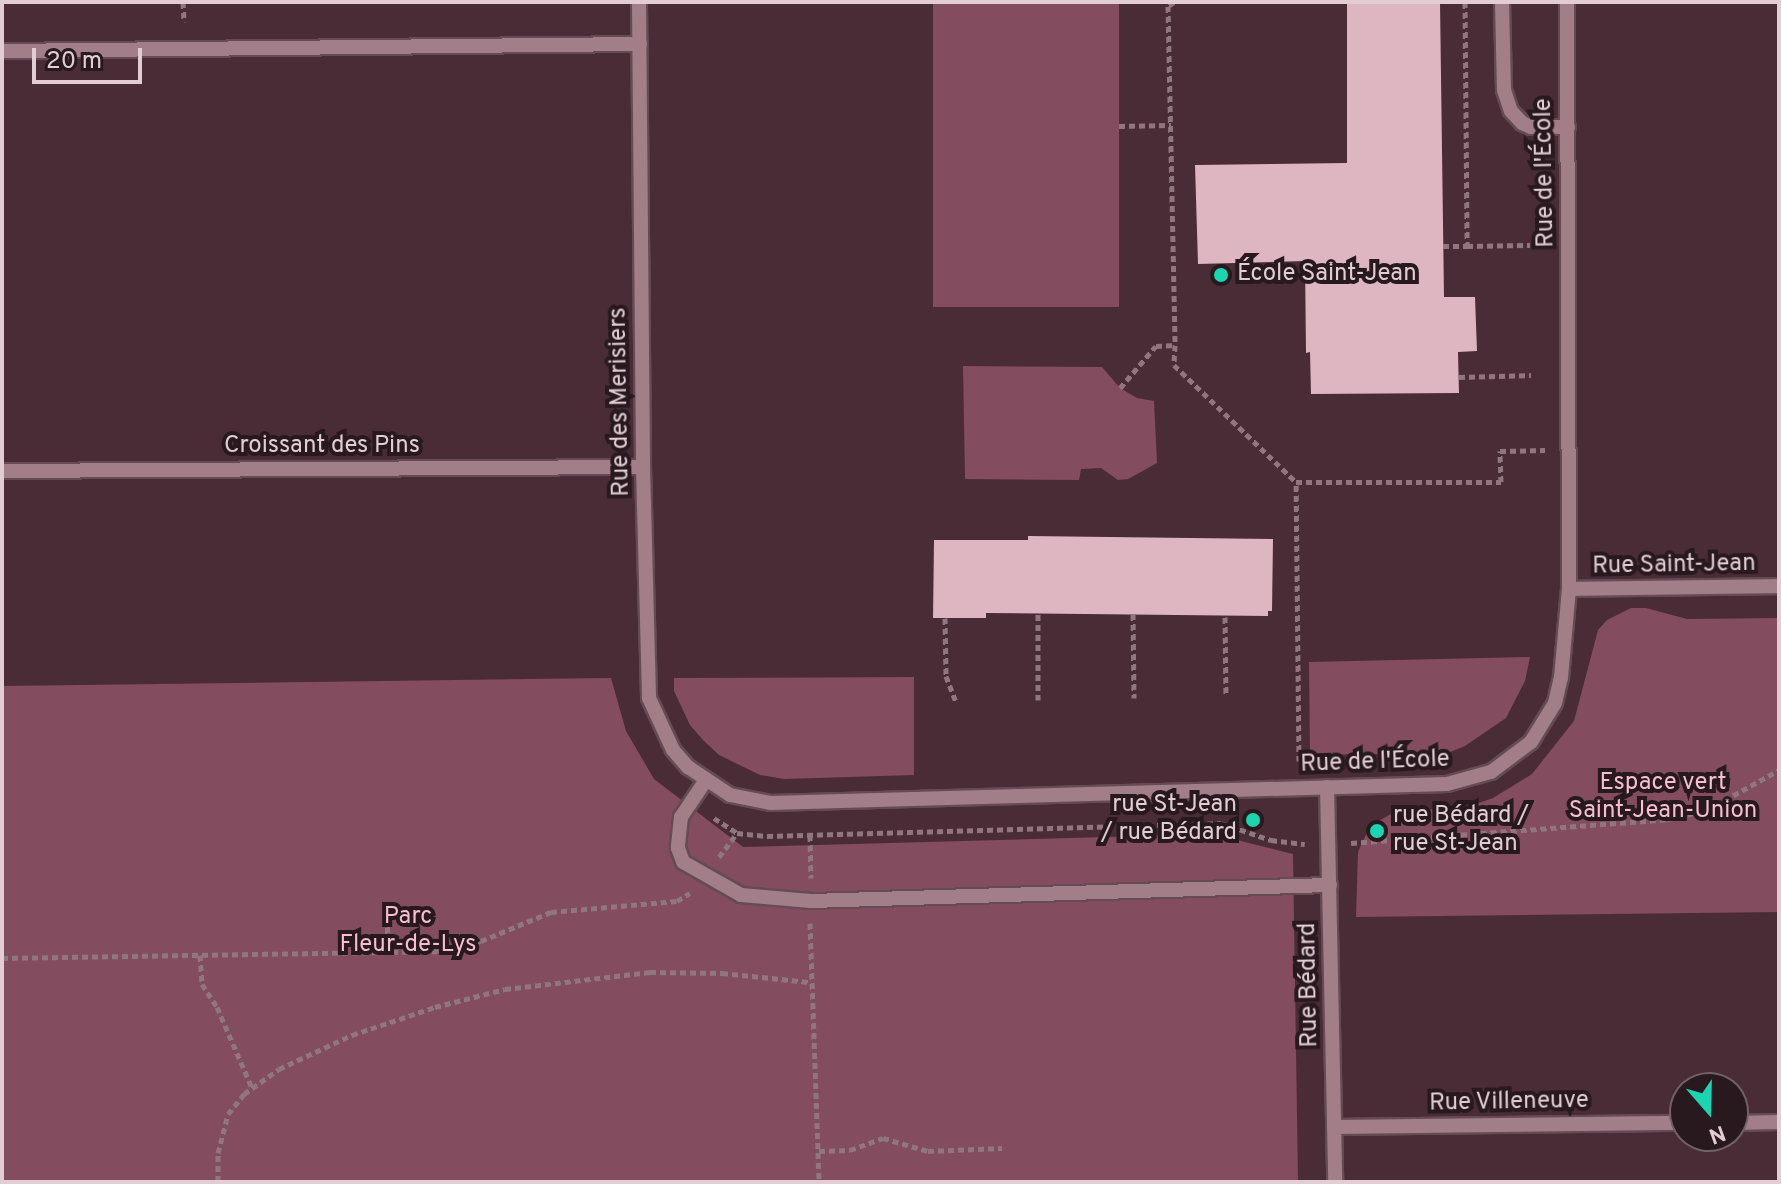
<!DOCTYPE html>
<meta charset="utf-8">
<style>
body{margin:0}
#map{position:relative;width:1781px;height:1184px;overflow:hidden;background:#4a2c36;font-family:Overpass,sans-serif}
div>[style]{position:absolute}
.green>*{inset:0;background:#834c5f;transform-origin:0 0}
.building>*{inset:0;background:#ddb6c2}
.path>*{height:5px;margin-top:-2.5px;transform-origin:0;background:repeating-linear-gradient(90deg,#90767f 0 6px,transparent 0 10px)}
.roads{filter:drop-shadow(2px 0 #644b54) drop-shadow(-2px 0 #644b54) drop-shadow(0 2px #644b54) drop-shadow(0 -2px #644b54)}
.minor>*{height:14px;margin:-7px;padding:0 7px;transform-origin:7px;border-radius:7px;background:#a27e89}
.dots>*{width:22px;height:22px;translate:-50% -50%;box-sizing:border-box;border:4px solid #27191e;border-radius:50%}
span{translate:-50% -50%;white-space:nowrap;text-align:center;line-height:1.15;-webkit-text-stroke:8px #27191e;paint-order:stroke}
.street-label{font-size:24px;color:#e1cdd3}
.poi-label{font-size:24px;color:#e1cdd3}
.left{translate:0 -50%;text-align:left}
.right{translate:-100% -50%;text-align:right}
.park-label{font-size:24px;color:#f6bed0}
.frame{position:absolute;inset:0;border:4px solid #e1cdd3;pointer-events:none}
.north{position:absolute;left:1669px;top:1072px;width:80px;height:80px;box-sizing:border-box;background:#27191e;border:2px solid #716166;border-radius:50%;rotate:160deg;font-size:22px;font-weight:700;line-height:32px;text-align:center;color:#e1cdd3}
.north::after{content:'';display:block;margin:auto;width:28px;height:36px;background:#1bd5b1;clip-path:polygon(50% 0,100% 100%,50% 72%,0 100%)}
.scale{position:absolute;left:32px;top:48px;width:110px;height:36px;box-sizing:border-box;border:4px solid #e1cdd3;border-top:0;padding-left:10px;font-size:24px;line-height:28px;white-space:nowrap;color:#e1cdd3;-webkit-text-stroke:6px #27191e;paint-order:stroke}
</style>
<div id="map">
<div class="green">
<i style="left:933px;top:2px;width:186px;height:305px"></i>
<i style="clip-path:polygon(963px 366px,1102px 367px,1120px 388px,1137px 398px,1154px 401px,1157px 463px,1128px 479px,1118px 480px,1101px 468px,1081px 469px,1079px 480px,965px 479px)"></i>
<i style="clip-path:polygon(1631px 608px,1646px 608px,1687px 619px,1779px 618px,1779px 912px,1356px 917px,1358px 852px,1370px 826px,1391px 814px,1476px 804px,1493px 798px,1532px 774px,1574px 721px,1598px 630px,1607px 620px)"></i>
<i style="clip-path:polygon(1530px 657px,1525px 681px,1506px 718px,1465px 746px,1448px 753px,1310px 755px,1309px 662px)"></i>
<i style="clip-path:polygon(914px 677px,914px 775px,784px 779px,760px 775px,719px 755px,703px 740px,690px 725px,674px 691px,674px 678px)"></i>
<i style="clip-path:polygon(611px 678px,626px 731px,654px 779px,743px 847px,1213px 834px,1293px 854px,1298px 1182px,2px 1182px,2px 686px)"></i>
</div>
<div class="building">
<i style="clip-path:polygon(1347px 2px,1440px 2px,1444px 297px,1475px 297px,1477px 351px,1458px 352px,1459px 393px,1311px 394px,1310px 352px,1306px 353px,1305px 261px,1198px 264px,1195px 165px,1347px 163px)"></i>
<i style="clip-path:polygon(1028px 536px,1273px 539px,1272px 611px,1268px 611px,1268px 616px,986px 613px,986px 618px,933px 618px,934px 540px,1028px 540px)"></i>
</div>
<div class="path">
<i style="left:183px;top:2px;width:20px;rotate:87deg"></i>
<i style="left:1174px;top:2px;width:7px;rotate:146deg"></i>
<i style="left:1168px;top:6px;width:339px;rotate:88.8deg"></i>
<i style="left:1465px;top:2px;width:244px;rotate:89.5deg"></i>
<i style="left:1467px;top:246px;width:63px;rotate:-0.9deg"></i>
<i style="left:1119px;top:126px;width:52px;rotate:-1.1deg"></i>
<i style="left:1443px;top:246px;width:24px"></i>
<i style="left:1459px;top:377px;width:72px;rotate:-1.6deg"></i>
<i style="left:1120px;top:388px;width:55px;rotate:-49.4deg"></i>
<i style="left:1156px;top:346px;width:19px;rotate:-3deg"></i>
<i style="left:1175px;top:345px;width:20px;rotate:93deg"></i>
<i style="left:1174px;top:365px;width:169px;rotate:43.8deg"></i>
<i style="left:1038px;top:614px;width:86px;rotate:90deg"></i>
<i style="left:1133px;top:614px;width:84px;rotate:89.3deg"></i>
<i style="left:1225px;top:617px;width:77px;rotate:89.3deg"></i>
<i style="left:945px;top:618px;width:58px;rotate:89deg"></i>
<i style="left:946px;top:676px;width:28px;rotate:69deg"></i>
<i style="left:1299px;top:761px;width:279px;rotate:-90.6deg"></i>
<i style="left:1296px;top:482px;width:205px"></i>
<i style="left:1501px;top:482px;width:31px;rotate:-92deg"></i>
<i style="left:1500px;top:451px;width:45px;rotate:-1.3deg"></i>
<i style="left:714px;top:818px;width:27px;rotate:33deg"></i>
<i style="left:810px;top:835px;width:43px;rotate:88.7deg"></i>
<i style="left:1351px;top:843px;width:318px;rotate:-4.3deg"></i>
<i style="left:1668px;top:819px;width:40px;rotate:-13deg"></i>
<i style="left:1707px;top:810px;width:82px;rotate:-29.1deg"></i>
<i style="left:719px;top:857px;width:30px;rotate:-53deg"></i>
<i style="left:737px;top:833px;width:30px;rotate:6deg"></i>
<i style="left:767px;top:836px;width:454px;rotate:-1.6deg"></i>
<i style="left:1221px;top:823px;width:53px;rotate:18.8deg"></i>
<i style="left:1271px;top:840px;width:34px;rotate:7deg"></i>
<i style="left:387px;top:907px;width:45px;rotate:88.7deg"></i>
<i style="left:810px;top:923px;width:259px;rotate:88deg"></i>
<i style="left:200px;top:955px;width:29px;rotate:86deg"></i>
<i style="left:202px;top:984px;width:27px;rotate:57deg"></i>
<i style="left:217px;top:1007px;width:88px;rotate:66.6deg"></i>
<i style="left:2px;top:958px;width:435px;rotate:-0.9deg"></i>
<i style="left:437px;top:951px;width:45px;rotate:-12.8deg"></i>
<i style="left:481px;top:941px;width:76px;rotate:-22.5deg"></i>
<i style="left:551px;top:912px;width:126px;rotate:-5deg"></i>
<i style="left:677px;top:901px;width:15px;rotate:-32deg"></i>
<i style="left:819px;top:1151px;width:31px;rotate:-2deg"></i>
<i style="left:850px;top:1150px;width:35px;rotate:-20deg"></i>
<i style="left:883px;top:1138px;width:47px;rotate:16.1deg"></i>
<i style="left:928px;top:1151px;width:74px;rotate:-2.3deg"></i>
<i style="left:218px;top:1182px;width:29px;rotate:-90deg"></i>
<i style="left:218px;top:1153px;width:40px;rotate:-75.6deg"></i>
<i style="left:228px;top:1114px;width:26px;rotate:-51deg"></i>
<i style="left:244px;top:1094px;width:43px;rotate:-35.5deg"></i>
<i style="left:279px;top:1069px;width:81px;rotate:-25deg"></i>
<i style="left:352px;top:1035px;width:88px;rotate:-18.6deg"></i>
<i style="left:435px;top:1007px;width:72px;rotate:-14.4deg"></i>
<i style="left:505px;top:989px;width:146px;rotate:-6.7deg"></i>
<i style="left:650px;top:972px;width:72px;rotate:0.8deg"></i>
<i style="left:722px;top:973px;width:87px;rotate:5.9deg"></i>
</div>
<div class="roads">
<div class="minor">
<i style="left:639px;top:2px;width:465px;rotate:89.5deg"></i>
<i style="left:643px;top:467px;width:231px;rotate:88.5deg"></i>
<i style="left:649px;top:698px;width:57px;rotate:65.2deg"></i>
<i style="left:673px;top:750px;width:23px;rotate:49deg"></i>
<i style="left:688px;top:767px;width:50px;rotate:33.7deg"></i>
<i style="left:730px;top:795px;width:42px;rotate:11deg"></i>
<i style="left:771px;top:803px;width:676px;rotate:-1.61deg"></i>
<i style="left:1447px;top:784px;width:46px;rotate:-15.3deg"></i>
<i style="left:1491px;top:772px;width:50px;rotate:-36.9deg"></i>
<i style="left:1531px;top:742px;width:46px;rotate:-58.4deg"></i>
<i style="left:1555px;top:703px;width:26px;rotate:-77deg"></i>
<i style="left:1561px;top:678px;width:89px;rotate:-84.9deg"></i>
<i style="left:1569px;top:589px;width:587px;rotate:-90.2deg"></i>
<i style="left:1502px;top:2px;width:88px;rotate:88.7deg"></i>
<i style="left:1504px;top:90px;width:22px;rotate:72deg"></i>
<i style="left:1511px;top:111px;width:16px;rotate:47deg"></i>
<i style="left:1522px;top:123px;width:10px;rotate:24deg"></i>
<i style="left:1531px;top:127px;width:37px"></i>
<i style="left:2px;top:51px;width:638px;rotate:-0.63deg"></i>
<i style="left:2px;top:471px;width:641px;rotate:-0.36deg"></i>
<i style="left:1569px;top:589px;width:210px;rotate:-0.8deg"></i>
<i style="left:706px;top:780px;width:45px;rotate:124deg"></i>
<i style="left:681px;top:817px;width:31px;rotate:96deg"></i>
<i style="left:678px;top:848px;width:15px;rotate:70deg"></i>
<i style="left:683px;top:862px;width:67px;rotate:29.6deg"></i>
<i style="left:741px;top:895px;width:70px;rotate:4.9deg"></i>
<i style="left:811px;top:901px;width:519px;rotate:-1.77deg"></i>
<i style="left:1327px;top:787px;width:395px;rotate:88.8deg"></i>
<i style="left:1733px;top:1123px;width:46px;rotate:-1.2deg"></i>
<i style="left:1334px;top:1127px;width:351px;rotate:-0.7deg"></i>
</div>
</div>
<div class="dots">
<i style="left:1221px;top:275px;background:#1bd5b1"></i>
<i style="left:1253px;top:820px;background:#1bd5b1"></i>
<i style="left:1377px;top:831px;background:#1bd5b1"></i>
</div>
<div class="street-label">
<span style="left:1546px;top:173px;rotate:-91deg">Rue de l'École</span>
<span style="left:621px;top:402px;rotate:-91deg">Rue des Merisiers</span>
<span style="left:322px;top:447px">Croissant des Pins</span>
<span style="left:1674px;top:566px;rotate:-1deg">Rue Saint-Jean</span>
<span style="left:1375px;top:763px;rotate:-2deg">Rue de l'École</span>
<span style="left:1310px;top:985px;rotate:-91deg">Rue Bédard</span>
<span style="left:1509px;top:1103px;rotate:-1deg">Rue Villeneuve</span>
</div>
<div class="poi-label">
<span class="left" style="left:1237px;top:275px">École Saint-Jean</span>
<span class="right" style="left:1237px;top:820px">rue St-Jean<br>/ rue Bédard</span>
<span class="left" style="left:1393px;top:831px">rue Bédard /<br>rue St-Jean</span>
</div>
<div class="park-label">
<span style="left:1663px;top:798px">Espace vert<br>Saint-Jean-Union</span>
<span style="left:408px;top:932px">Parc<br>Fleur-de-Lys</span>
</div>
<div class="frame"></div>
<div class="north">N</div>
<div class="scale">20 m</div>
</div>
